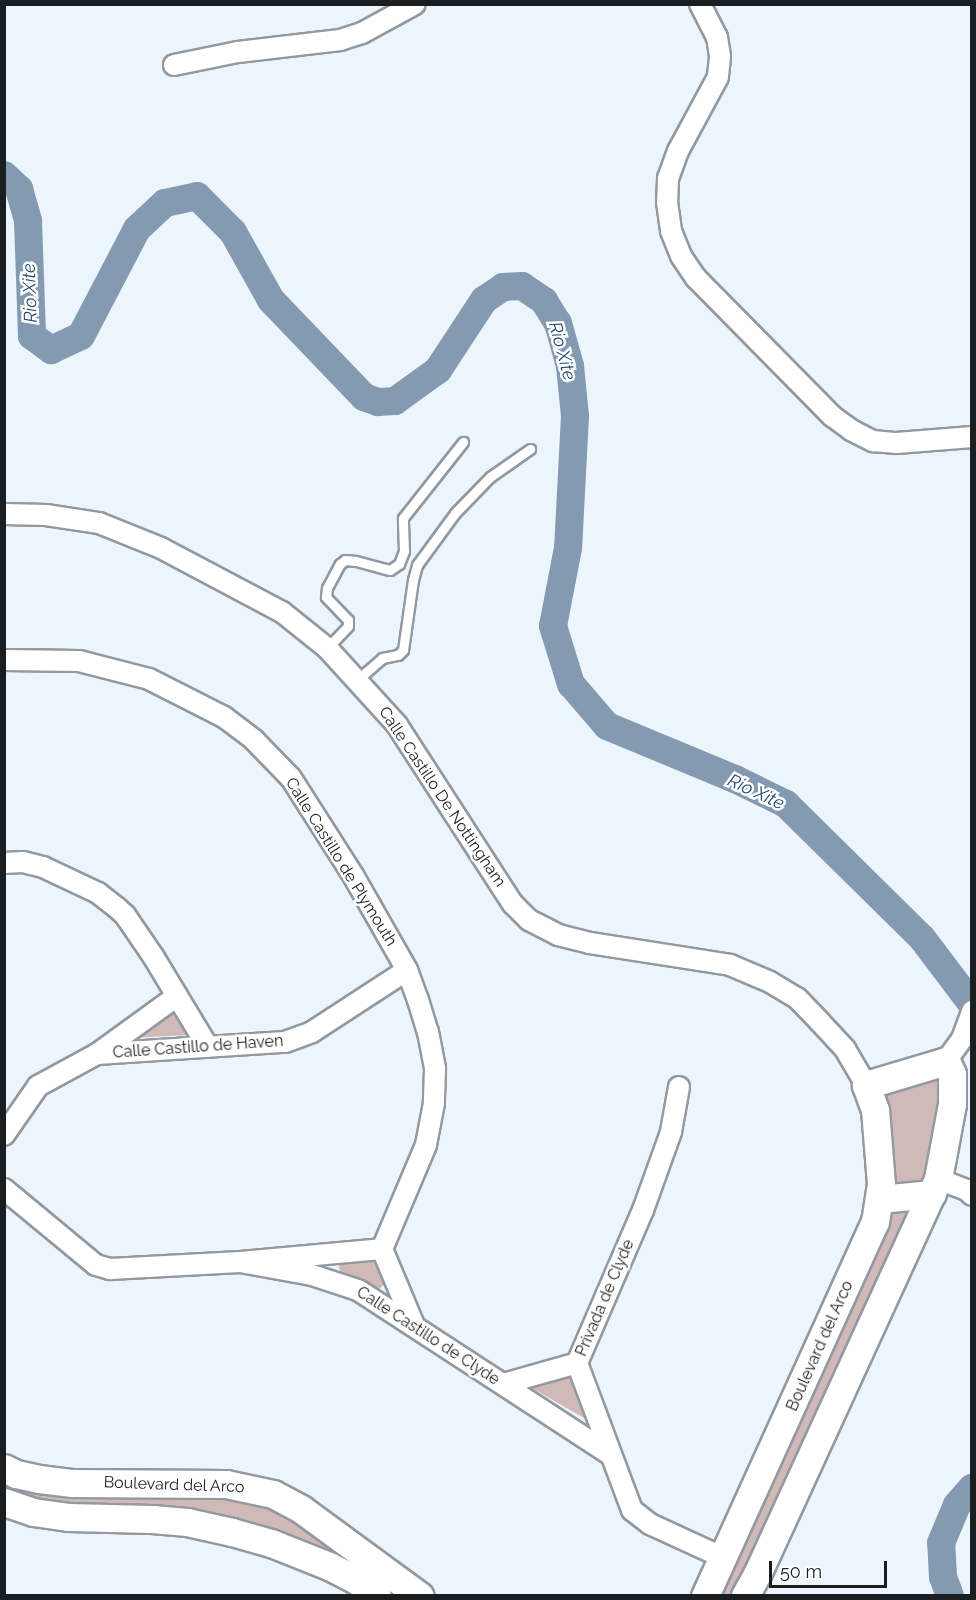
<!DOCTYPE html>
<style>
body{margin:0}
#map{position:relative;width:976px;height:1600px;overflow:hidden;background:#ecf4fc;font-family:Raleway,sans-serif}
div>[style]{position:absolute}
.green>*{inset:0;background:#d1b9b8}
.river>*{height:28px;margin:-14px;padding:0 14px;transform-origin:14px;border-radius:14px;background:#849ab1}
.roads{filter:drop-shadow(2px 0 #9299a0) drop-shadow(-2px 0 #9299a0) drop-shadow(0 2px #9299a0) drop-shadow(0 -2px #9299a0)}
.lane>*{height:9px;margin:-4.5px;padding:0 4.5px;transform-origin:4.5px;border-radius:4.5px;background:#fff}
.street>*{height:20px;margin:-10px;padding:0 10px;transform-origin:10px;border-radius:10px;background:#fff}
.secondary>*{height:27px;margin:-13.5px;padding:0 13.5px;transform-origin:13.5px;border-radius:13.5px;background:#fff}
span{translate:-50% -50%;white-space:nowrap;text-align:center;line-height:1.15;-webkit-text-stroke:5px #fff;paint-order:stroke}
.street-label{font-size:16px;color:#1b1e21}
.water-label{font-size:18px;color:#26496d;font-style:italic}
.frame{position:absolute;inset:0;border:6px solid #1b1e21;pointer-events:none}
.scale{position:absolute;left:769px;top:1561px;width:118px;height:27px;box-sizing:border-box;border:3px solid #1b1e21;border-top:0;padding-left:8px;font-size:18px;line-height:21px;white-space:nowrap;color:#1b1e21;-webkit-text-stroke:4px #fff;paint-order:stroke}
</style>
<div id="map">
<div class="green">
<i style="clip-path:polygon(173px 1005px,189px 1035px,129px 1038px)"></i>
<i style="clip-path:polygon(946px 1061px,946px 1145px,745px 1595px,705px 1596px,875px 1222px,871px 1096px)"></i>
<i style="clip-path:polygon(376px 1253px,389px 1280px,376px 1292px,341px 1276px,338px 1262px)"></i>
<i style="clip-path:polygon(573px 1371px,591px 1422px,523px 1383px)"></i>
<i style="clip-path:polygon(5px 1468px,250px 1487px,424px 1595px,377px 1595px,302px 1554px,5px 1502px)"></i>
</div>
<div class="river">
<i style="left:4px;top:175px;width:21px;rotate:43deg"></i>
<i style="left:19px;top:189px;width:33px;rotate:74deg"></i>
<i style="left:28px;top:221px;width:115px;rotate:88deg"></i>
<i style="left:32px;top:336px;width:24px;rotate:36deg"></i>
<i style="left:51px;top:350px;width:33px;rotate:-25deg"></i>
<i style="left:81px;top:336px;width:121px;rotate:-62.4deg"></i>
<i style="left:137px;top:229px;width:38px;rotate:-43deg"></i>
<i style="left:165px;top:203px;width:33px;rotate:-12deg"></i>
<i style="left:197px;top:196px;width:51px;rotate:45deg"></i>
<i style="left:233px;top:232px;width:78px;rotate:60.8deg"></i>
<i style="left:271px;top:300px;width:134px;rotate:46.2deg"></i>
<i style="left:364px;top:397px;width:15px;rotate:20deg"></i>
<i style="left:378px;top:402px;width:17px;rotate:-3deg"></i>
<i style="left:395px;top:401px;width:53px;rotate:-35.8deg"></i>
<i style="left:438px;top:370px;width:84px;rotate:-56.7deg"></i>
<i style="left:484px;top:300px;width:23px;rotate:-34deg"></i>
<i style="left:503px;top:287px;width:19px;rotate:-3deg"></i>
<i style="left:522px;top:286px;width:27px;rotate:34deg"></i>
<i style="left:544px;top:301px;width:26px;rotate:58deg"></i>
<i style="left:558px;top:323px;width:45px;rotate:74.4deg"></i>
<i style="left:570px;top:366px;width:50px;rotate:84.3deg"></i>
<i style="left:575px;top:416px;width:132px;rotate:93deg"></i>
<i style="left:568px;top:548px;width:79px;rotate:100.9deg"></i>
<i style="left:553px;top:626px;width:61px;rotate:72.8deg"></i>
<i style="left:571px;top:684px;width:55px;rotate:49.4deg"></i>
<i style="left:607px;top:726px;width:139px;rotate:22.5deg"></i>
<i style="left:735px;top:779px;width:57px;rotate:26.1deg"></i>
<i style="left:786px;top:804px;width:191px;rotate:44.6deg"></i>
<i style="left:922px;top:938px;width:83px;rotate:52.9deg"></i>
<i style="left:950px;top:1596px;width:20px;rotate:-110deg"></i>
<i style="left:943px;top:1577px;width:34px;rotate:-93deg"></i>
<i style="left:941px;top:1543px;width:41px;rotate:-67.2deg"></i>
<i style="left:957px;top:1505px;width:23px;rotate:-49deg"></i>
</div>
<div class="roads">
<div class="lane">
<i style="left:327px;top:648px;width:30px;rotate:-46deg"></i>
<i style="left:348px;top:626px;width:6px;rotate:-90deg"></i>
<i style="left:348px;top:620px;width:32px;rotate:-134deg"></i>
<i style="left:326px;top:597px;width:9px;rotate:-84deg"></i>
<i style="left:327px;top:588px;width:27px;rotate:-62deg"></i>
<i style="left:340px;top:564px;width:6px;rotate:-39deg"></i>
<i style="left:345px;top:560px;width:11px;rotate:5deg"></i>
<i style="left:356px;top:561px;width:35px;rotate:15deg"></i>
<i style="left:390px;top:570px;width:11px;rotate:-34deg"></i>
<i style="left:399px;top:564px;width:14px;rotate:-69deg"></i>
<i style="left:404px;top:551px;width:33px;rotate:-92deg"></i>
<i style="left:403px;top:518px;width:97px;rotate:-51.7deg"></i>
<i style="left:357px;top:680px;width:33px;rotate:-41deg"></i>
<i style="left:382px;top:658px;width:16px;rotate:-11deg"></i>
<i style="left:398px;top:655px;width:7px;rotate:-45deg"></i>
<i style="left:403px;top:650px;width:71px;rotate:-81.9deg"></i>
<i style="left:413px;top:580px;width:16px;rotate:-75deg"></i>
<i style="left:417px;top:565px;width:64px;rotate:-53.8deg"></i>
<i style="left:455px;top:513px;width:50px;rotate:-45.8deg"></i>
<i style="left:490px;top:477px;width:49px;rotate:-35deg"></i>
</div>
<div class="street">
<i style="left:700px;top:4px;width:37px;rotate:63deg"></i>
<i style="left:717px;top:37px;width:20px;rotate:81deg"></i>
<i style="left:720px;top:57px;width:20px;rotate:96deg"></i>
<i style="left:718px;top:77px;width:84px;rotate:118.4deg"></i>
<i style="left:678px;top:151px;width:29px;rotate:110deg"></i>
<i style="left:668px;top:178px;width:24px;rotate:92deg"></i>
<i style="left:667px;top:202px;width:29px;rotate:82deg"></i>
<i style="left:671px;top:231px;width:27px;rotate:68deg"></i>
<i style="left:681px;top:256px;width:27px;rotate:56deg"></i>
<i style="left:696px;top:278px;width:194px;rotate:45.4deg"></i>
<i style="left:832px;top:416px;width:24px;rotate:36deg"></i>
<i style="left:851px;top:430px;width:25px;rotate:27deg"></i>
<i style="left:873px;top:441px;width:24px;rotate:5deg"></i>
<i style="left:897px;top:443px;width:75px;rotate:-4.6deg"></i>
<i style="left:174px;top:65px;width:65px;rotate:-11.5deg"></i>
<i style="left:238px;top:52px;width:103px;rotate:-6.7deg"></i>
<i style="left:340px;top:40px;width:23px;rotate:-18deg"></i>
<i style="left:362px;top:33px;width:60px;rotate:-28.7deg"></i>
<i style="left:4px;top:514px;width:42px;rotate:1.4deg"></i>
<i style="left:46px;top:515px;width:54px;rotate:8.6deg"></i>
<i style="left:99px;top:523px;width:67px;rotate:22deg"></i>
<i style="left:161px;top:548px;width:137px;rotate:27.9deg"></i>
<i style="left:282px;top:612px;width:58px;rotate:38.7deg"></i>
<i style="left:327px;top:648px;width:104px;rotate:47.7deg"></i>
<i style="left:397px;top:725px;width:213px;rotate:57.1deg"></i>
<i style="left:513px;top:904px;width:23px;rotate:45deg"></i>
<i style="left:529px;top:920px;width:33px;rotate:27deg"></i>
<i style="left:558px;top:935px;width:33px;rotate:14deg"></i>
<i style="left:590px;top:943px;width:142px;rotate:8.9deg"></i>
<i style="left:730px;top:965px;width:43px;rotate:23deg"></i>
<i style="left:770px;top:982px;width:31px;rotate:31deg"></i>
<i style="left:797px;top:998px;width:33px;rotate:46deg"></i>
<i style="left:820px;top:1022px;width:37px;rotate:47deg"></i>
<i style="left:845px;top:1049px;width:42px;rotate:59.7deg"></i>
<i style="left:4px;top:660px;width:75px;rotate:0.8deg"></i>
<i style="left:79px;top:661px;width:72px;rotate:14.4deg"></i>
<i style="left:149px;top:679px;width:84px;rotate:26.9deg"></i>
<i style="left:224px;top:717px;width:38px;rotate:37deg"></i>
<i style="left:254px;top:740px;width:53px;rotate:45.8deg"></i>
<i style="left:291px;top:778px;width:117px;rotate:57.5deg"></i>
<i style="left:354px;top:877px;width:107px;rotate:60.3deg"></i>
<i style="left:407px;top:970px;width:32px;rotate:70deg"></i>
<i style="left:418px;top:1000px;width:34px;rotate:73deg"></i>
<i style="left:428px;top:1032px;width:38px;rotate:79deg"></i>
<i style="left:435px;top:1069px;width:34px;rotate:92deg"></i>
<i style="left:434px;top:1103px;width:43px;rotate:100.8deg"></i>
<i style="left:426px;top:1145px;width:113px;rotate:112.9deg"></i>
<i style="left:382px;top:1249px;width:143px;rotate:174.8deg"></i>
<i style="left:4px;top:863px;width:19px;rotate:-3deg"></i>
<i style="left:23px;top:862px;width:21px;rotate:14deg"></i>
<i style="left:43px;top:867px;width:61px;rotate:25.3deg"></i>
<i style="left:98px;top:893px;width:23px;rotate:38deg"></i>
<i style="left:116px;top:907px;width:12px;rotate:42deg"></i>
<i style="left:125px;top:915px;width:50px;rotate:55.7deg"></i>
<i style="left:153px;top:956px;width:106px;rotate:58.9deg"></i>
<i style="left:97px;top:1054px;width:99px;rotate:-35.9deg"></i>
<i style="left:946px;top:1061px;width:27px;rotate:-54deg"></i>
<i style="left:962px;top:1039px;width:30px;rotate:-70deg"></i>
<i style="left:679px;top:1087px;width:46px;rotate:100.1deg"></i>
<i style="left:671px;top:1132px;width:83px;rotate:109.7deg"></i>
<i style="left:643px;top:1210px;width:167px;rotate:113.3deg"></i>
<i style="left:577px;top:1363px;width:157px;rotate:69.5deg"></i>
<i style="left:632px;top:1510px;width:23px;rotate:38deg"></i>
<i style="left:650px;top:1524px;width:81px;rotate:24.7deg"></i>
<i style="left:4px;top:1135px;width:60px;rotate:-55.2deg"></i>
<i style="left:38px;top:1086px;width:67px;rotate:-28.5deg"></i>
<i style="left:97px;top:1054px;width:188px;rotate:-3.7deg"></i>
<i style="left:285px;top:1042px;width:29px;rotate:-20deg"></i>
<i style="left:312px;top:1032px;width:113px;rotate:-33.1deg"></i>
<i style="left:938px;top:1179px;width:31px;rotate:21deg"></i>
<i style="left:967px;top:1190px;width:7px;rotate:45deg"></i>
<i style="left:4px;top:1189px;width:119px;rotate:39.6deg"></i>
<i style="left:96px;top:1265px;width:15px;rotate:16deg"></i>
<i style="left:110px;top:1269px;width:130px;rotate:-3.1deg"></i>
<i style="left:240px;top:1262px;width:73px;rotate:10.2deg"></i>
<i style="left:312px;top:1275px;width:48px;rotate:18.1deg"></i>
<i style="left:358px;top:1290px;width:301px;rotate:33.1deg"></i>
<i style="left:382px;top:1249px;width:82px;rotate:67.2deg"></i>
<i style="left:503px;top:1384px;width:77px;rotate:-15.8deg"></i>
</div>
<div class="secondary">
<i style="left:880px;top:1199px;width:52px;rotate:-5.5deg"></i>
<i style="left:4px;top:1468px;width:13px;rotate:27deg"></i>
<i style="left:16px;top:1474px;width:24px;rotate:12deg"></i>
<i style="left:39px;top:1479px;width:34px;rotate:7deg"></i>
<i style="left:73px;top:1483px;width:153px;rotate:0.4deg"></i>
<i style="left:226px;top:1484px;width:48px;rotate:12deg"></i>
<i style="left:273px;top:1494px;width:32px;rotate:28deg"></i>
<i style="left:301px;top:1509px;width:147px;rotate:36.2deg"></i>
<i style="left:4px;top:1502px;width:31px;rotate:19deg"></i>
<i style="left:33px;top:1512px;width:35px;rotate:8deg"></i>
<i style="left:68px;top:1517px;width:84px;rotate:1.4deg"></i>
<i style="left:152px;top:1519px;width:35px;rotate:5deg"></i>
<i style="left:187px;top:1522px;width:46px;rotate:12.5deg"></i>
<i style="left:232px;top:1532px;width:41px;rotate:15.8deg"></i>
<i style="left:271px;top:1543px;width:62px;rotate:21.6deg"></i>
<i style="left:329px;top:1566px;width:30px;rotate:27deg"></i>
<i style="left:356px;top:1580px;width:26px;rotate:37deg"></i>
<i style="left:705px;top:1596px;width:411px;rotate:-65.6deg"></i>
<i style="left:875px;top:1222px;width:38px;rotate:-81deg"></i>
<i style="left:881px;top:1184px;width:74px;rotate:-94.6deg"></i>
<i style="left:875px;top:1110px;width:27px;rotate:-110deg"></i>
<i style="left:866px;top:1085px;width:84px;rotate:-16.7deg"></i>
<i style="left:946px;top:1061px;width:14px;rotate:65deg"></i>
<i style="left:952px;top:1074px;width:30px;rotate:90deg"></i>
<i style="left:952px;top:1104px;width:76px;rotate:100.6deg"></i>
<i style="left:938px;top:1179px;width:434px;rotate:114.6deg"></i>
<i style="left:757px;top:1574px;width:25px;rotate:119deg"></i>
</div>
</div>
<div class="street-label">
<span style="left:442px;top:797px;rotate:56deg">Calle Castillo De Nottingham</span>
<span style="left:341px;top:862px;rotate:58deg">Calle Castillo de Plymouth</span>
<span style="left:198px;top:1047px;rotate:-4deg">Calle Castillo de Haven</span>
<span style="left:605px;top:1298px;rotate:-67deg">Privada de Clyde</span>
<span style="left:428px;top:1336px;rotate:33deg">Calle Castillo de Clyde</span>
<span style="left:820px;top:1346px;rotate:-66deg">Boulevard del Arco</span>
<span style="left:174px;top:1485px;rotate:2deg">Boulevard del Arco</span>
</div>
<div class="water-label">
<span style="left:30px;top:293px;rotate:-92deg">Rio Xite</span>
<span style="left:562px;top:351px;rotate:75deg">Rio Xite</span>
<span style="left:756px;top:792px;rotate:25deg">Rio Xite</span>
</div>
<div class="frame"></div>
<div class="scale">50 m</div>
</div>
